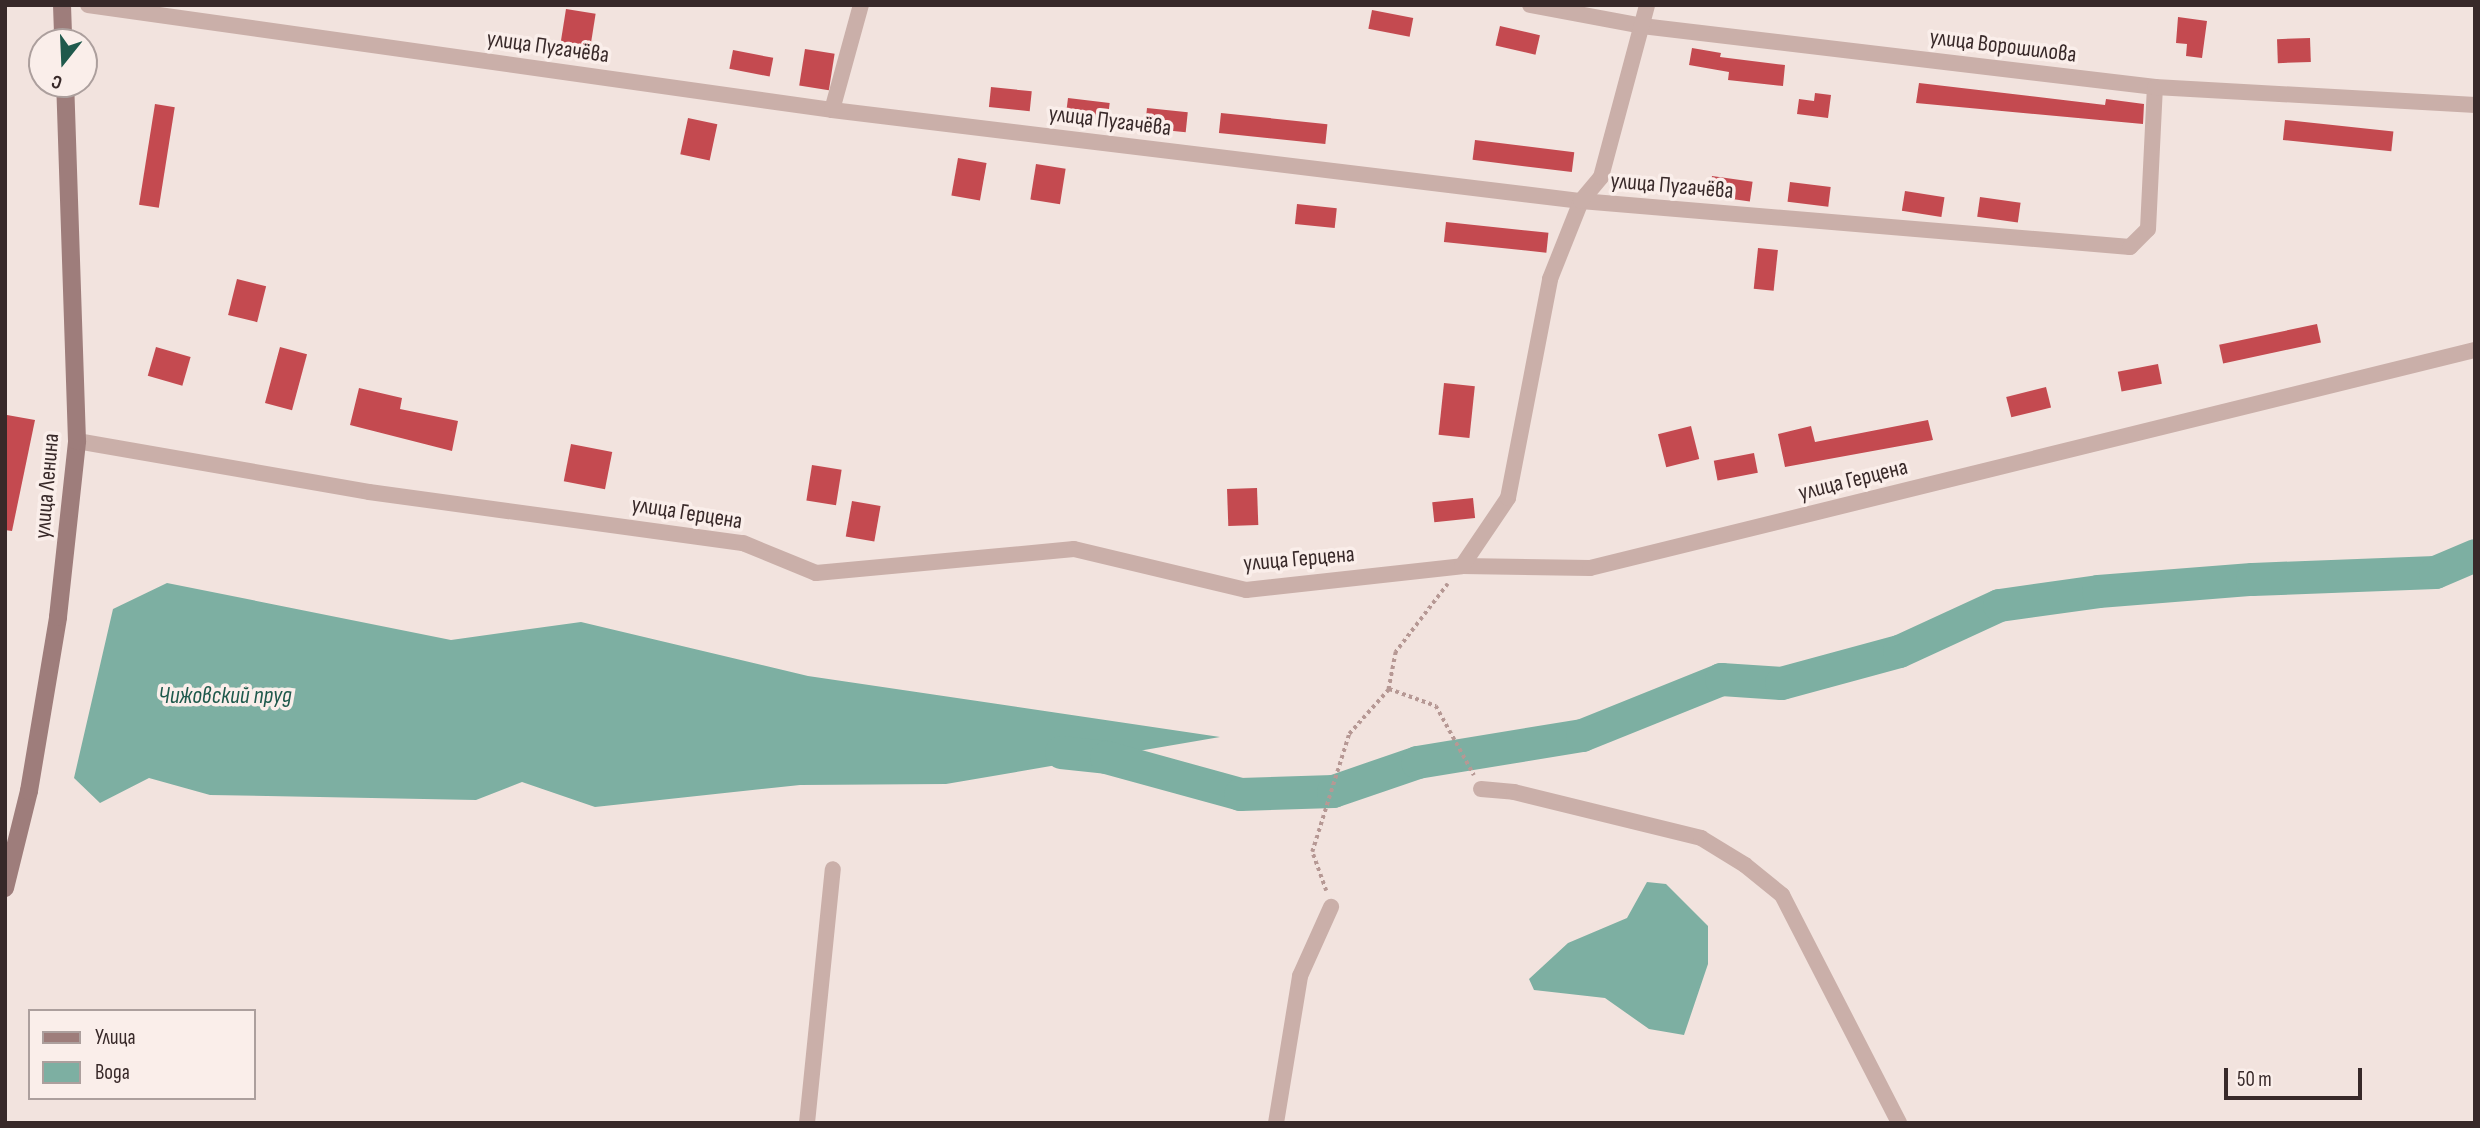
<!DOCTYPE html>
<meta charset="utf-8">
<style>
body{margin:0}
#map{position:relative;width:2480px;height:1128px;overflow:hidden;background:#f2e3de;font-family:"Sofia Sans Condensed",sans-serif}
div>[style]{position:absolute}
.water>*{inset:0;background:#7dafa2}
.river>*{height:33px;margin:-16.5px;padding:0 16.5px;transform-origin:16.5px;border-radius:16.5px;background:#7dafa2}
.building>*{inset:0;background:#c44a50;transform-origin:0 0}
.path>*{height:3.5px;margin-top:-1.75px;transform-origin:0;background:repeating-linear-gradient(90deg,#b69894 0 3.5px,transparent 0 7px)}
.minor>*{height:16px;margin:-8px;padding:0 8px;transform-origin:8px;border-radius:8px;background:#caafa9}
.secondary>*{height:18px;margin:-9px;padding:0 9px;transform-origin:9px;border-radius:9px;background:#9e7d7b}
span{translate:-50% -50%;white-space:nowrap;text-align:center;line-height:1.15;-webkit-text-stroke:7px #faeeea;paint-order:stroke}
.street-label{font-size:23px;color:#382929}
.water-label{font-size:24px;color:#1f594c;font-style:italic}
.frame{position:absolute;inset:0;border:7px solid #382929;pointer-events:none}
.legend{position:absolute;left:28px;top:1009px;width:228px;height:91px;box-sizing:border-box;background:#faeeea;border:2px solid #ac9f9d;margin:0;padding:9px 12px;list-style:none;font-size:21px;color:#382929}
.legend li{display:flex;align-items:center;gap:14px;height:35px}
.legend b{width:35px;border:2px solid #ac9f9d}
.north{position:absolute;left:28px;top:28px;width:70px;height:70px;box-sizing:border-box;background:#faeeea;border:2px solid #ac9f9d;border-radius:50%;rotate:198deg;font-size:19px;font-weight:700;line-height:28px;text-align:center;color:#382929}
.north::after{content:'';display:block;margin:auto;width:24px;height:32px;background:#1f594c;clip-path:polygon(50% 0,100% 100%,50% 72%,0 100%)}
.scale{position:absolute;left:2224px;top:1068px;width:138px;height:32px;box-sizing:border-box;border:4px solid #382929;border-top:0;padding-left:9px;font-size:21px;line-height:24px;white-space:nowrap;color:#382929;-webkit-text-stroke:5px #faeeea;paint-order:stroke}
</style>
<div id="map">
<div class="water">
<i style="clip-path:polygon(167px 583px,451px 640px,581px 622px,808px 676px,1220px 737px,946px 784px,800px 785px,595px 807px,522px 782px,476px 800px,210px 795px,149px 778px,100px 803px,74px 778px,113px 609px)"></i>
<i style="clip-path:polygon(1647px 882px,1666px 884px,1708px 926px,1708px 964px,1684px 1035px,1649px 1029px,1605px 998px,1534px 990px,1529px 979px,1568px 943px,1627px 918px)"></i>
</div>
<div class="river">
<i style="left:1061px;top:752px;width:45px;rotate:6.3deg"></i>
<i style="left:1106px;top:757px;width:139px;rotate:15.4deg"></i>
<i style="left:1240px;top:794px;width:93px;rotate:-1.8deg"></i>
<i style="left:1333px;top:791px;width:89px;rotate:-19deg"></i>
<i style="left:1417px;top:762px;width:167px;rotate:-9.3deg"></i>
<i style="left:1582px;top:735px;width:150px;rotate:-21.9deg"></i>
<i style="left:1721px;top:679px;width:60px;rotate:3.8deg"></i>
<i style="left:1781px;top:683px;width:122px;rotate:-15.2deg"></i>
<i style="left:1899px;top:651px;width:110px;rotate:-24.7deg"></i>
<i style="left:1999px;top:605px;width:100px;rotate:-8deg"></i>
<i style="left:2098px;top:591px;width:154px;rotate:-4.5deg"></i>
<i style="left:2252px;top:579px;width:183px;rotate:-2.2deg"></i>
<i style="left:2435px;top:572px;width:43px;rotate:-23deg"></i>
</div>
<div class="building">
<i style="left:566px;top:9px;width:30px;height:37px;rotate:9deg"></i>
<i style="left:1372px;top:10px;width:42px;height:19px;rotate:11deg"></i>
<i style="clip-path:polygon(2178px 17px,2207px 21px,2202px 58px,2186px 56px,2187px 44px,2176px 43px)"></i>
<i style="left:1500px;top:26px;width:41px;height:20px;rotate:13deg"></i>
<i style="left:2310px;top:38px;width:24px;height:33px;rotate:88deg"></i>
<i style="clip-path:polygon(1692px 48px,1721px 53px,1720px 57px,1785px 65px,1783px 86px,1728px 80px,1729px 72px,1689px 65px)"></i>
<i style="left:805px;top:49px;width:30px;height:37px;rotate:9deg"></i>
<i style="left:733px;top:50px;width:41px;height:19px;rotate:11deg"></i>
<i style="clip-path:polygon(1919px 83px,2105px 105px,2106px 99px,2144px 104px,2143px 124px,1916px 103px)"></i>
<i style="left:991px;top:87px;width:41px;height:20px;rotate:6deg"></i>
<i style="clip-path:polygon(1815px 93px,1831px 95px,1828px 118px,1797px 114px,1799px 99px,1814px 101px)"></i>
<i style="left:1068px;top:98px;width:42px;height:20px;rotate:7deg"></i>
<i style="left:155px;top:104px;width:20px;height:102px;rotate:9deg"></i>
<i style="left:1147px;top:108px;width:41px;height:20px;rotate:6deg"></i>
<i style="left:1221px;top:113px;width:107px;height:20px;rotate:6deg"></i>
<i style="left:688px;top:118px;width:30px;height:37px;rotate:12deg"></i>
<i style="left:2285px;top:120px;width:109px;height:20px;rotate:6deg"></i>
<i style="left:1475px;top:140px;width:100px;height:20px;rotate:7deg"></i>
<i style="left:958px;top:158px;width:29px;height:38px;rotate:10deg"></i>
<i style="left:1036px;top:164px;width:30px;height:36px;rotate:9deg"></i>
<i style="left:1712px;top:176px;width:41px;height:20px;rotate:8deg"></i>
<i style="left:1790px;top:182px;width:41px;height:20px;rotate:7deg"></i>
<i style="left:1905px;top:191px;width:40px;height:20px;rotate:9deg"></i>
<i style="left:1980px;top:197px;width:41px;height:20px;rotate:8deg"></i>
<i style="left:1297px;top:204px;width:40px;height:20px;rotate:6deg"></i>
<i style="left:1446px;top:222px;width:103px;height:20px;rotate:6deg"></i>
<i style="left:1758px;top:248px;width:20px;height:41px;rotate:6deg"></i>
<i style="left:237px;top:279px;width:30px;height:37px;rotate:14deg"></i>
<i style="left:2317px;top:324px;width:19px;height:100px;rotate:78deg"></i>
<i style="left:156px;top:347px;width:36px;height:30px;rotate:16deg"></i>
<i style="left:280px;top:347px;width:28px;height:58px;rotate:15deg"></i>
<i style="left:2158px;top:364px;width:20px;height:41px;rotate:79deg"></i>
<i style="left:1444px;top:383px;width:31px;height:52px;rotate:6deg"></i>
<i style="left:2046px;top:387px;width:21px;height:41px;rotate:76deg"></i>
<i style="clip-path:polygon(359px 388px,402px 398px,400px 409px,458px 421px,452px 451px,350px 425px)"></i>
<i style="clip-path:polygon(7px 415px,35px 420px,12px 531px,5px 530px)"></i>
<i style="clip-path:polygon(1928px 420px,1933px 440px,1785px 467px,1778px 434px,1811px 426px,1815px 442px)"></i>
<i style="left:1691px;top:426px;width:34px;height:34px;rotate:76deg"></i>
<i style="left:571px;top:444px;width:42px;height:38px;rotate:11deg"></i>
<i style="left:1754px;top:453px;width:20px;height:41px;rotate:79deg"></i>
<i style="left:812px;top:465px;width:30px;height:36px;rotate:9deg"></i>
<i style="left:1257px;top:488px;width:37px;height:30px;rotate:88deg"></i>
<i style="left:1473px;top:498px;width:20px;height:41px;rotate:84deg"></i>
<i style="left:852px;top:501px;width:29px;height:36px;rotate:10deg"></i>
</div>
<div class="path">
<i style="left:1448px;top:584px;width:86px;rotate:127.4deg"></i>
<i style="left:1396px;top:652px;width:38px;rotate:101deg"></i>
<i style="left:1389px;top:689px;width:50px;rotate:19.9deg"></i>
<i style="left:1436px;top:706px;width:79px;rotate:61.2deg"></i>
<i style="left:1326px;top:891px;width:41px;rotate:-109.7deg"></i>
<i style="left:1312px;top:852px;width:124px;rotate:-72.6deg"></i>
<i style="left:1349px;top:734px;width:60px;rotate:-48.4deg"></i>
</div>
<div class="minor">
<i style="left:88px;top:5px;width:751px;rotate:8.03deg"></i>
<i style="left:832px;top:110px;width:755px;rotate:6.93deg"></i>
<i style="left:1581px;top:201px;width:551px;rotate:4.79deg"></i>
<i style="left:2130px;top:247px;width:25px;rotate:-45deg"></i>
<i style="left:2148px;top:229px;width:142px;rotate:-87.2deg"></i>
<i style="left:1530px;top:5px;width:114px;rotate:10.6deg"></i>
<i style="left:1642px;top:26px;width:517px;rotate:6.78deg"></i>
<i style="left:2155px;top:87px;width:321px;rotate:3.2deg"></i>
<i style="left:832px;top:110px;width:109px;rotate:-74.6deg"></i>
<i style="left:77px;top:441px;width:296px;rotate:9.9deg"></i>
<i style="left:369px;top:492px;width:377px;rotate:7.8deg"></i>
<i style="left:743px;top:543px;width:79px;rotate:22.3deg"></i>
<i style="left:816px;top:573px;width:259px;rotate:-5.3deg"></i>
<i style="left:1074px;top:549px;width:177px;rotate:13.4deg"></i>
<i style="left:1246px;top:590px;width:217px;rotate:-6.3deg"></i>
<i style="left:1462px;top:566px;width:128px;rotate:0.9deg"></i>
<i style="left:1590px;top:568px;width:911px;rotate:-13.84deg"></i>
<i style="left:1462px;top:566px;width:82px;rotate:-55.9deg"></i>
<i style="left:1508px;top:498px;width:223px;rotate:-79.1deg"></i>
<i style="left:1550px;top:279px;width:84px;rotate:-68.3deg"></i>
<i style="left:1581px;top:201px;width:31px;rotate:-50deg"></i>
<i style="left:1601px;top:177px;width:178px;rotate:-75deg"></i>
<i style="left:1481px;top:789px;width:33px;rotate:5deg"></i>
<i style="left:1514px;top:792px;width:193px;rotate:13.8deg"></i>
<i style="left:1701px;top:838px;width:52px;rotate:31.5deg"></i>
<i style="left:1745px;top:865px;width:48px;rotate:39deg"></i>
<i style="left:1782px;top:895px;width:256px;rotate:62.8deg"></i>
<i style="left:807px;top:1123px;width:255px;rotate:-84.2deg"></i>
<i style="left:1276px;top:1123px;width:149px;rotate:-80.7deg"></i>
<i style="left:1300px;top:976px;width:76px;rotate:-65.8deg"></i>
</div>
<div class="secondary">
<i style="left:62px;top:5px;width:37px;rotate:88deg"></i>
<i style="left:5px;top:888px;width:100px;rotate:-76.1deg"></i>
<i style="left:29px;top:791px;width:176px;rotate:-80.5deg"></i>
<i style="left:58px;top:617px;width:177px;rotate:-83.8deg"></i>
<i style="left:77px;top:441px;width:357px;rotate:-91.9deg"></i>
</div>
<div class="street-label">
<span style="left:2003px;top:46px;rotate:7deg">улица Ворошилова</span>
<span style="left:548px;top:47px;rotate:8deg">улица Пугачёва</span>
<span style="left:1110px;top:121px;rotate:7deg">улица Пугачёва</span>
<span style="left:1672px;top:186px;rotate:5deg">улица Пугачёва</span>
<span style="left:1853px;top:480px;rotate:-14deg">улица Герцена</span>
<span style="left:47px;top:486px;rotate:-85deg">улица Ленина</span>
<span style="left:687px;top:513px;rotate:9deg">улица Герцена</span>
<span style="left:1299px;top:559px;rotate:-5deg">улица Герцена</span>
</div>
<div class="water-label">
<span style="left:225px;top:696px">Чижовский пруд</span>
</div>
<div class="frame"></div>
<ul class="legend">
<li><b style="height:9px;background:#9e7d7b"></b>Улица</li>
<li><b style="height:19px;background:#7dafa2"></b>Вода</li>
</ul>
<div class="north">С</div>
<div class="scale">50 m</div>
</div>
